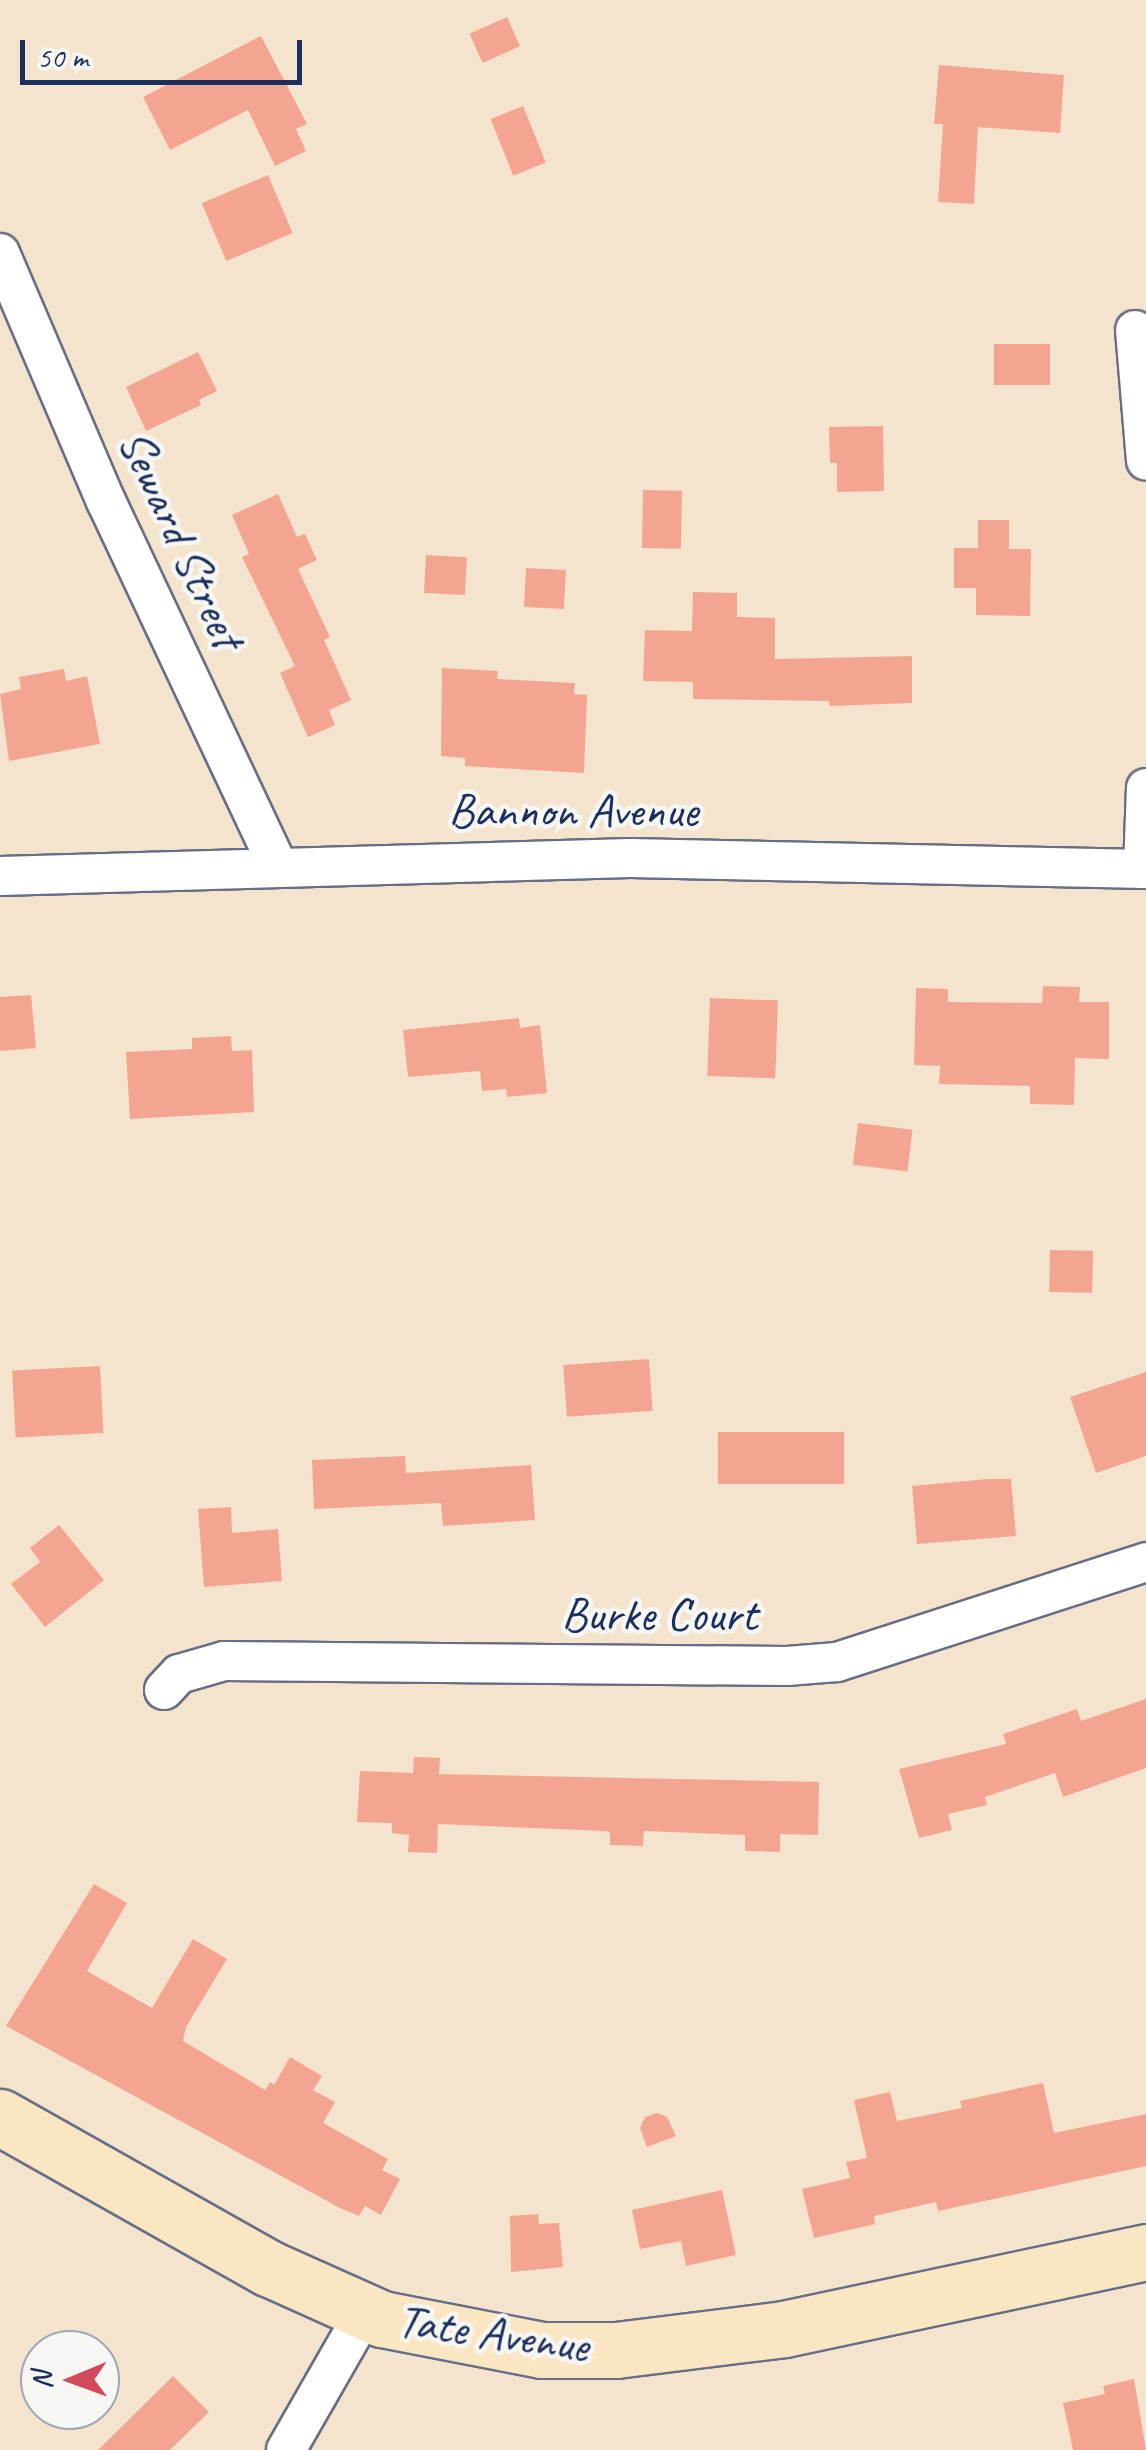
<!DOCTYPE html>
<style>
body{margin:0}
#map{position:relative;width:1146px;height:2450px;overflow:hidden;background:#f4e4ce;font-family:Caveat,sans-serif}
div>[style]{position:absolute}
.building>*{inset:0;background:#f4a592;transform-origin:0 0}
.roads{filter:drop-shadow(2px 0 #676e85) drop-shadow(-2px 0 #676e85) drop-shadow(0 2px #676e85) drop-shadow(0 -2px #676e85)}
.street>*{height:38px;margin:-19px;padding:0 19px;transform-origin:19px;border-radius:19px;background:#fff}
.secondary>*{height:55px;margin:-27.5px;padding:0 27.5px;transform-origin:27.5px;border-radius:27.5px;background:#fbe6c4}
span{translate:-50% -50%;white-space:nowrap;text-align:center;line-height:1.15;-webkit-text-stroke:9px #f6f6f2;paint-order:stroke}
.street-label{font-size:48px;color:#1b2f5e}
.north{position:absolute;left:20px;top:2330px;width:100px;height:100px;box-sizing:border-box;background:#f6f6f2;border:2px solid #9ea6b7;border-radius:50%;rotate:269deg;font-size:28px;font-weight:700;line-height:40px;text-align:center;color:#1b2f5e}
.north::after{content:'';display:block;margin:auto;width:35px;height:45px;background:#d1495b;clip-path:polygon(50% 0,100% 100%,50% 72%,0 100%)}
.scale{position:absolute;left:20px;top:40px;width:282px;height:45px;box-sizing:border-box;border:5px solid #1b2f5e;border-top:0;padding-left:12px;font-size:30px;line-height:35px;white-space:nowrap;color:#1b2f5e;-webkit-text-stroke:8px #f6f6f2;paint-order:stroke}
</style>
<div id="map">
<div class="building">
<i style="left:507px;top:17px;width:32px;height:41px;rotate:66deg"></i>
<i style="clip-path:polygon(261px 36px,307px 124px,296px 129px,306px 151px,275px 166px,248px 110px,170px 150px,143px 97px)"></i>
<i style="clip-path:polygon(939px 65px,1064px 75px,1060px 133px,978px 127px,974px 204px,938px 202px,943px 124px,934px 124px)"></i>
<i style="left:523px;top:106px;width:61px;height:35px;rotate:68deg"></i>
<i style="left:268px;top:175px;width:63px;height:72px;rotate:67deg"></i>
<i style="left:994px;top:344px;width:56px;height:41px"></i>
<i style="clip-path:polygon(198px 352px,217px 391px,199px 400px,201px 405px,146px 431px,126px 387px)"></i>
<i style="clip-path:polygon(883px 426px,884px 491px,837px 492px,837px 463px,830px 463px,829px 427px)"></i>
<i style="left:643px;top:490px;width:39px;height:58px;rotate:1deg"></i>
<i style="clip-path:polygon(278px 494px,297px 537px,305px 534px,317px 560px,298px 569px,330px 637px,324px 640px,351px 700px,329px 710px,335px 725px,308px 737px,280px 673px,295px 666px,242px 557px,249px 554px,232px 515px)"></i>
<i style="clip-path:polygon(978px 520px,1009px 520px,1009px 549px,1031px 549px,1030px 616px,976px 615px,976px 588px,954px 588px,954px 548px,978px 548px)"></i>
<i style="left:426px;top:555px;width:41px;height:38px;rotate:3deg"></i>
<i style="left:526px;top:568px;width:40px;height:39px;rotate:3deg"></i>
<i style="clip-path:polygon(693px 592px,737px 593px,737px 617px,775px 618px,775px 659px,912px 656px,912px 703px,830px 706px,829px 701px,693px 699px,693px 682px,643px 681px,645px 630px,692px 631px)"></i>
<i style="clip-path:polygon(442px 668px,498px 671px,497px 679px,575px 683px,574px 694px,587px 695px,584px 773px,465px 766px,465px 758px,441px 756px)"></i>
<i style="clip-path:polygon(64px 669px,66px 681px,87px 676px,100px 744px,9px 761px,0 694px,21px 689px,19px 677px)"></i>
<i style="clip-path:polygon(1043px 986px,1080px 987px,1079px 1002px,1109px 1002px,1109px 1059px,1075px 1058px,1074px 1105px,1030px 1104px,1030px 1086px,939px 1084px,940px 1066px,914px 1065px,916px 988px,948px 989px,948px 1002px,1042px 1003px)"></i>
<i style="clip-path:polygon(31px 995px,36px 1048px,0 1051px,0 997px)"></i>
<i style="left:710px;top:998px;width:68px;height:78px;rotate:2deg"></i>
<i style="clip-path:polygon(519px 1018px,520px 1028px,540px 1025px,547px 1093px,507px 1097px,506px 1089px,482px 1091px,480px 1071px,408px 1077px,403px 1030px)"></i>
<i style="clip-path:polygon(231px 1036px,232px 1051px,252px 1050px,254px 1112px,130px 1119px,126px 1052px,192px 1049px,192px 1038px)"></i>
<i style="left:858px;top:1123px;width:55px;height:42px;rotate:7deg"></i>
<i style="left:1050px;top:1250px;width:43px;height:42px;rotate:1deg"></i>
<i style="left:649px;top:1359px;width:52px;height:86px;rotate:86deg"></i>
<i style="left:100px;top:1366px;width:67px;height:88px;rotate:87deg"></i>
<i style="clip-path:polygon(1146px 1372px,1146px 1456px,1096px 1473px,1070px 1397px)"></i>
<i style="left:718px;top:1432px;width:126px;height:52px"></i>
<i style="clip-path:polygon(405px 1456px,406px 1473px,531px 1465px,535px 1520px,443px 1526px,441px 1503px,314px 1509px,312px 1460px)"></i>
<i style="clip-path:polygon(987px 1479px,1011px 1479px,1016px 1536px,917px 1544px,912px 1486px)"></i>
<i style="clip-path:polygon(231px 1507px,232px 1533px,278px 1529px,282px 1581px,204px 1587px,198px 1509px)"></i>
<i style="clip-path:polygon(59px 1525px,104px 1580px,45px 1627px,11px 1584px,40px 1562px,30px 1548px)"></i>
<i style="clip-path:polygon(1146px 1699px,1146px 1768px,1063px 1797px,1055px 1773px,985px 1797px,987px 1805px,948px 1814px,952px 1830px,919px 1838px,899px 1769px,1006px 1744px,1003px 1734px,1077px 1709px,1081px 1721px)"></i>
<i style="clip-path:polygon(414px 1757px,440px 1758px,439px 1774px,819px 1782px,818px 1835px,780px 1834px,780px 1852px,745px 1851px,745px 1835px,644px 1831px,643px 1846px,610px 1845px,610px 1832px,605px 1831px,438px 1824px,437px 1853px,408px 1852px,409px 1835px,392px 1833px,392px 1823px,357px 1822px,360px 1771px,413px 1773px)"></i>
<i style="clip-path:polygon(94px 1884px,127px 1903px,87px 1971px,152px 2008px,193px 1939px,227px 1959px,186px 2027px,183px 2041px,265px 2090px,270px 2082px,274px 2085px,290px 2057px,322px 2076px,313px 2090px,335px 2102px,323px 2123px,388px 2159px,382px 2170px,400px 2179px,381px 2215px,365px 2206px,359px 2216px,340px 2208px,6px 2026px)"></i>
<i style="clip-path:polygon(1043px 2083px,1054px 2133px,1146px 2114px,1146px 2166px,938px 2211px,936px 2202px,874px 2216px,875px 2224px,814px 2238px,802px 2189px,850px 2178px,846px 2162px,867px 2158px,854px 2100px,890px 2092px,897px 2121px,962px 2108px,960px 2101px)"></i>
<i style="clip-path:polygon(657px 2113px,667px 2117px,676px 2136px,647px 2147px,640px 2128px,645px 2117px)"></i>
<i style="clip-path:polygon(722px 2190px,736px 2255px,686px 2266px,681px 2241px,640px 2249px,632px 2210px)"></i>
<i style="clip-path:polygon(538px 2214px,539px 2224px,559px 2223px,563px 2267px,511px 2272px,510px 2216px)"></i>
<i style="clip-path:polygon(173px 2376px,209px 2412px,170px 2450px,98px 2450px)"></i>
<i style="clip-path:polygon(1134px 2379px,1146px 2450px,1073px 2450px,1063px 2403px,1105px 2394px,1103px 2386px)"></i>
</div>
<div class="roads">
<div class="street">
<i style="left:0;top:253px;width:270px;rotate:66.9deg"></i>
<i style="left:106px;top:501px;width:402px;rotate:64.8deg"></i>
<i style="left:1135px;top:330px;width:131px;rotate:85.2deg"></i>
<i style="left:1143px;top:869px;width:81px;rotate:-87.9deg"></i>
<i style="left:0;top:876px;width:630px;rotate:-1.64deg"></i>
<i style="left:630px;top:858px;width:516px;rotate:1.22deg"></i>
<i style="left:164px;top:1690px;width:22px;rotate:-47deg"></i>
<i style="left:179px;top:1674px;width:47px;rotate:-16.1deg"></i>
<i style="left:224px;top:1661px;width:563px;rotate:0.51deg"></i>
<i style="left:787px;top:1666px;width:50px;rotate:-4.6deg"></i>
<i style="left:837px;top:1662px;width:325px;rotate:-17.9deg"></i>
<i style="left:286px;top:2450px;width:159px;rotate:-60.2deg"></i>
</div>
<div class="secondary">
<i style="left:0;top:2117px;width:308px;rotate:29.4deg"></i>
<i style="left:268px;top:2268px;width:125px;rotate:24.1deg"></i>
<i style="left:382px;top:2319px;width:163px;rotate:11deg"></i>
<i style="left:542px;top:2350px;width:74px"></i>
<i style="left:616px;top:2350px;width:169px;rotate:-7.1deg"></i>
<i style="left:784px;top:2329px;width:370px;rotate:-12deg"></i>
</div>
</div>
<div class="street-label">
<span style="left:181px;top:539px;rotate:65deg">Seward Street</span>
<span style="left:573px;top:811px">Bannon Avenue</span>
<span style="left:659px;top:1615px">Burke Court</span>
<span style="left:493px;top:2333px;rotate:8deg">Tate Avenue</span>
</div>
<div class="north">N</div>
<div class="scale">50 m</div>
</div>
